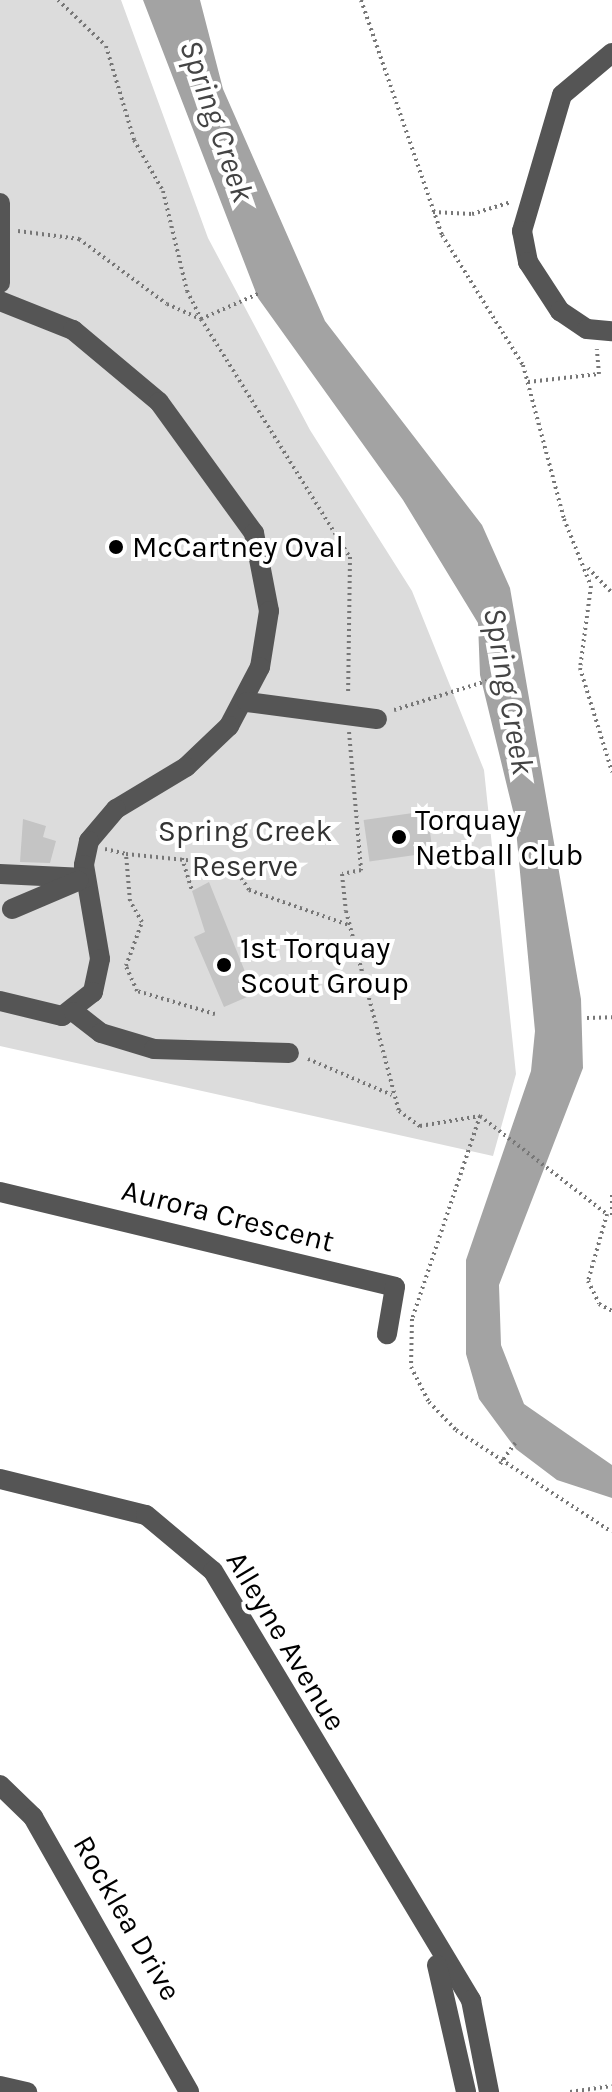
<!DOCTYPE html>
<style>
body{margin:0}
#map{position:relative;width:612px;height:2092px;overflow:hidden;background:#fff;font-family:Karla,sans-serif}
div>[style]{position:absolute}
.green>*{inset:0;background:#dcdcdc}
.water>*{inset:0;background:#a3a3a3}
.building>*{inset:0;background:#c4c4c4;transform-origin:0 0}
.path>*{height:4px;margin-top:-2px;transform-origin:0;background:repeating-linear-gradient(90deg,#777 0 2px,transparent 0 6px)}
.minor>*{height:20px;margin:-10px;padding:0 10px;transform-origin:10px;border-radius:10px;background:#555}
.dots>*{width:22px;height:22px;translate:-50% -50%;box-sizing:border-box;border:4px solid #fff;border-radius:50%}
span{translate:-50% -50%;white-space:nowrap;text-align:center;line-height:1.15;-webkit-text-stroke:8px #fff;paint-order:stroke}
.poi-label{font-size:30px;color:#000}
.left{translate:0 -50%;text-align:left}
.park-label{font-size:30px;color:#333}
.street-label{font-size:30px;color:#000}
.water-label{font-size:32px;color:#444;font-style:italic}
</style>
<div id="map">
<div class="green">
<i style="clip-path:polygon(0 0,121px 0,208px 238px,310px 430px,412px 591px,484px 770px,516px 1074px,493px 1156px,0 1046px)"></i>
</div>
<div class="water">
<i style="clip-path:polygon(143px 0,200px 0,223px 89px,325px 321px,482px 525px,510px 588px,581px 999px,583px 1068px,499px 1285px,501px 1345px,524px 1404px,612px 1465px,612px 1498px,557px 1480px,516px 1449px,479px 1399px,466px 1354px,466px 1260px,531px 1071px,535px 1031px,515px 819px,480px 675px,478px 623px,403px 500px,258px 298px)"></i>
</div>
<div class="building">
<i style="left:427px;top:811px;width:42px;height:64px;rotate:82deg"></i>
<i style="clip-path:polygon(23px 819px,46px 826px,43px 837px,56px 841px,50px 863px,20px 862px)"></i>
<i style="clip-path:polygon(209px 882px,254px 994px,224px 1007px,194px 937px,205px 932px,192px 891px)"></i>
</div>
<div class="path">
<i style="left:58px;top:0;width:66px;rotate:43.8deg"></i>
<i style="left:106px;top:46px;width:98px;rotate:73.4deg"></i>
<i style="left:134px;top:140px;width:59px;rotate:60.4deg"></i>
<i style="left:163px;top:191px;width:103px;rotate:76.5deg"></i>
<i style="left:187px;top:291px;width:31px;rotate:63deg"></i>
<i style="left:201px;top:319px;width:281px;rotate:58deg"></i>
<i style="left:350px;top:557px;width:138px;rotate:90.8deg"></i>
<i style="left:361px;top:0;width:249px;rotate:71deg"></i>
<i style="left:442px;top:235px;width:153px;rotate:58.1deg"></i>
<i style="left:523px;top:365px;width:159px;rotate:75.1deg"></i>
<i style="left:564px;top:519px;width:72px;rotate:68.1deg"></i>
<i style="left:591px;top:586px;width:83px;rotate:97.6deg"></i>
<i style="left:580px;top:668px;width:109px;rotate:72.9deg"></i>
<i style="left:433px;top:212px;width:39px;rotate:3deg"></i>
<i style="left:472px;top:214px;width:41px;rotate:-17.1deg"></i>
<i style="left:18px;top:231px;width:62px;rotate:7.5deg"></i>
<i style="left:79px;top:239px;width:109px;rotate:36.5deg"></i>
<i style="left:167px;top:304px;width:37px;rotate:24deg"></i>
<i style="left:201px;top:319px;width:64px;rotate:-23.8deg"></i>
<i style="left:528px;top:382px;width:71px;rotate:-6.4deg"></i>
<i style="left:599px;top:374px;width:25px;rotate:-95deg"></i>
<i style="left:588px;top:568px;width:35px;rotate:46deg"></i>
<i style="left:394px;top:710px;width:97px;rotate:-17.3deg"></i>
<i style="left:349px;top:732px;width:139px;rotate:85deg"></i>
<i style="left:361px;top:870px;width:19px;rotate:168deg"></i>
<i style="left:342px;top:874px;width:37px;rotate:84deg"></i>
<i style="left:346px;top:911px;width:207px;rotate:75.2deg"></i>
<i style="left:399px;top:1111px;width:26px;rotate:36deg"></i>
<i style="left:420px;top:1126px;width:61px;rotate:-9.5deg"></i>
<i style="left:480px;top:1116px;width:160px;rotate:37.7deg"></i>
<i style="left:607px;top:1214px;width:70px;rotate:105.8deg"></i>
<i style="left:588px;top:1281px;width:25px;rotate:64deg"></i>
<i style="left:599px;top:1304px;width:15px;rotate:28deg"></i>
<i style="left:105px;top:849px;width:22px;rotate:13deg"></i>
<i style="left:182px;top:858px;width:34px;rotate:73deg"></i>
<i style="left:215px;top:1014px;width:81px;rotate:-163.6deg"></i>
<i style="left:137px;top:991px;width:27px;rotate:-114deg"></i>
<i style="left:126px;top:966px;width:47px;rotate:-70deg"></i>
<i style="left:142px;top:922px;width:24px;rotate:-120deg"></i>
<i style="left:130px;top:901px;width:47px;rotate:-94.9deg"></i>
<i style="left:126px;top:854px;width:89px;rotate:5.8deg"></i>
<i style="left:215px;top:863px;width:25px;rotate:23deg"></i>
<i style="left:238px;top:873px;width:20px;rotate:57deg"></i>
<i style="left:249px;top:890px;width:106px;rotate:19.3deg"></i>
<i style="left:587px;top:1018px;width:25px;rotate:-2deg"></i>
<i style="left:308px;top:1059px;width:91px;rotate:23.2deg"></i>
<i style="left:480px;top:1116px;width:214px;rotate:108.5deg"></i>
<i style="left:412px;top:1319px;width:48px;rotate:91.2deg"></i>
<i style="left:411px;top:1367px;width:39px;rotate:63deg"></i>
<i style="left:429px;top:1402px;width:39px;rotate:46deg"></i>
<i style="left:456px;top:1430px;width:186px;rotate:33.2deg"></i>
<i style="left:612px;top:1195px;width:23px;rotate:90deg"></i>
<i style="left:500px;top:1464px;width:26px;rotate:-54deg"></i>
<i style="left:570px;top:2092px;width:42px;rotate:-8.1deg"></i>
</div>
<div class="minor">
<i style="left:612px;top:53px;width:65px;rotate:140deg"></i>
<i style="left:562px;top:95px;width:142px;rotate:106.4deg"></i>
<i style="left:522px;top:231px;width:32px;rotate:79deg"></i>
<i style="left:528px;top:262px;width:59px;rotate:56.9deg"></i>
<i style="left:560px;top:311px;width:32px;rotate:34deg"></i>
<i style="left:587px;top:329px;width:25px;rotate:5deg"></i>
<i style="left:0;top:203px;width:80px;rotate:90deg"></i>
<i style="left:0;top:301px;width:79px;rotate:21.7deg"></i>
<i style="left:73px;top:330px;width:112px;rotate:39.9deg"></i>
<i style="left:159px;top:402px;width:162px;rotate:54.1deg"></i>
<i style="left:254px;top:533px;width:79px;rotate:79.1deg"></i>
<i style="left:269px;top:611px;width:57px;rotate:99.1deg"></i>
<i style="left:260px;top:667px;width:67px;rotate:117.7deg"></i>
<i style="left:229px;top:726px;width:59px;rotate:136.4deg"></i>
<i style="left:186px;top:767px;width:82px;rotate:149deg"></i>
<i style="left:116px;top:809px;width:42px;rotate:130.2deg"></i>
<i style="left:89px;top:841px;width:25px;rotate:102deg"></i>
<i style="left:84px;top:865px;width:95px;rotate:80.3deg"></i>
<i style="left:100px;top:959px;width:34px;rotate:102deg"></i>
<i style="left:93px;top:992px;width:39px;rotate:142deg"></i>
<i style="left:62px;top:1016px;width:64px;rotate:-166.4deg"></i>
<i style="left:247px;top:702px;width:131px;rotate:7.5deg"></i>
<i style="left:0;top:874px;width:85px;rotate:2.7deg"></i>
<i style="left:12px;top:909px;width:72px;rotate:-23deg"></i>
<i style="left:74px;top:1012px;width:34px;rotate:38deg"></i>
<i style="left:101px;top:1033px;width:55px;rotate:16.8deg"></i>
<i style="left:154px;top:1049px;width:135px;rotate:1.7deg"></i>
<i style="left:0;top:1192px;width:406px;rotate:13.5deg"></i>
<i style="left:395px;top:1287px;width:48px;rotate:99.7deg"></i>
<i style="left:0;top:1479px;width:150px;rotate:13.9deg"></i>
<i style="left:146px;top:1515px;width:87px;rotate:39.9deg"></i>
<i style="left:213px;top:1571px;width:501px;rotate:58.98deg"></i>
<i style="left:471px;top:2000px;width:94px;rotate:78.9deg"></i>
<i style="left:0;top:1785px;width:46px;rotate:44.1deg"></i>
<i style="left:33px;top:1817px;width:316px;rotate:60.4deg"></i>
<i style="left:437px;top:1965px;width:130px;rotate:77.1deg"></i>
<i style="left:0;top:2086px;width:28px;rotate:13deg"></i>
</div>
<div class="dots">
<i style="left:116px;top:547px;background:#000"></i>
<i style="left:399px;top:837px;background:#000"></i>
<i style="left:224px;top:965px;background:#000"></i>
</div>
<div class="poi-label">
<span class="left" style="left:132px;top:547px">McCartney Oval</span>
<span class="left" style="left:415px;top:837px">Torquay<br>Netball Club</span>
<span class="left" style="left:240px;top:965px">1st Torquay<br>Scout Group</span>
</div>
<div class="park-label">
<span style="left:245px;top:848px">Spring Creek<br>Reserve</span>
</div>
<div class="street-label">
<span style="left:228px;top:1216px;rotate:14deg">Aurora Crescent</span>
<span style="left:286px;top:1641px;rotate:59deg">Alleyne Avenue</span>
<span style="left:127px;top:1918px;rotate:60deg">Rocklea Drive</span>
</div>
<div class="water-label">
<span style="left:216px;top:121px;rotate:71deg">Spring Creek</span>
<span style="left:508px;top:691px;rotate:80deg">Spring Creek</span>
</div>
</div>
